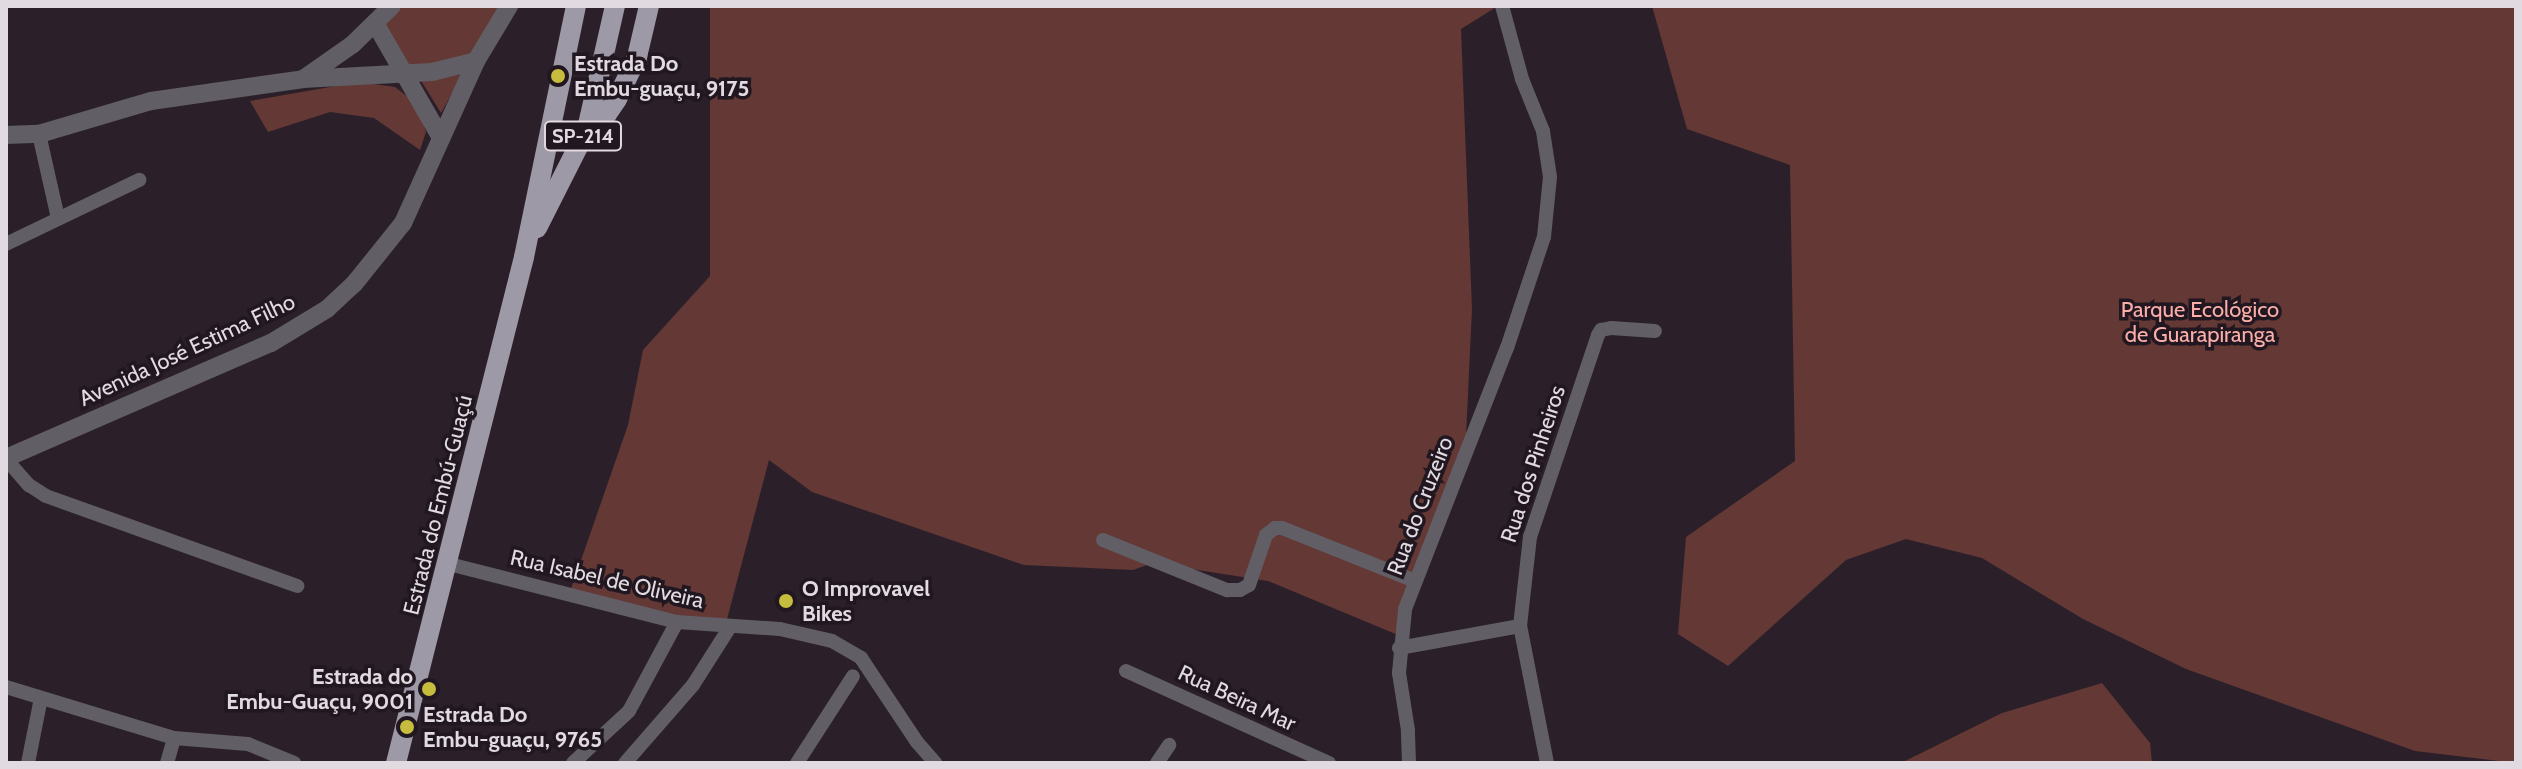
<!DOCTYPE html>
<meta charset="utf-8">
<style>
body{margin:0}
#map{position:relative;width:2522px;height:769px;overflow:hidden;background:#2b202a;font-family:Cabin,sans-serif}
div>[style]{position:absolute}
.green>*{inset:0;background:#633835}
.minor>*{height:14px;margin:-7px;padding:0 7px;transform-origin:7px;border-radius:7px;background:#615e65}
.tertiary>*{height:18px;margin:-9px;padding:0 9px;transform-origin:9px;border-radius:9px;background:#615e65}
.primary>*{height:20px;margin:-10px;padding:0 10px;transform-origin:10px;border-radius:10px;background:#9e99a6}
.dots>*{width:22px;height:22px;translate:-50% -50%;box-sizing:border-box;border:4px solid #211720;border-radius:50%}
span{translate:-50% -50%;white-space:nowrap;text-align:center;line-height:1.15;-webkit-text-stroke:7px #211720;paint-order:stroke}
.shield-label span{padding:2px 6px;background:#211720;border:2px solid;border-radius:6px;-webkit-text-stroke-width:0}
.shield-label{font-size:20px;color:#e1dae0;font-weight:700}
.poi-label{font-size:22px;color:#e1dae0;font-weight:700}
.left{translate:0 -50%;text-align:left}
.right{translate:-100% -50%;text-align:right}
.park-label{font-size:22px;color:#fbada8}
.street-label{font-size:22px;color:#e1dae0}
.frame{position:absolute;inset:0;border:8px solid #e1dae0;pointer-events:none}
</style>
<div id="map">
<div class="green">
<i style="clip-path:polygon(392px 6px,508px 6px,477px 56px,406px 72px,376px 23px)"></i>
<i style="clip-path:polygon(710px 6px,1498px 6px,1461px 29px,1472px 309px,1466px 436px,1398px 635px,1268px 581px,1153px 563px,1133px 570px,1024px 565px,812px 492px,769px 460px,726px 623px,677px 622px,571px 589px,628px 425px,643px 350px,710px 276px)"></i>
<i style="clip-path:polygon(1652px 6px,2516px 6px,2516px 763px,2415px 751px,2186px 669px,2083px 619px,1982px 558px,1906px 539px,1846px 560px,1728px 666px,1678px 634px,1686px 537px,1795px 461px,1790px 165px,1687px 129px)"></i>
<i style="clip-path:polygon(461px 74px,455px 88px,441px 113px,420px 79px)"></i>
<i style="clip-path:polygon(359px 82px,395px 87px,417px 104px,426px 132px,420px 150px,374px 118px,330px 112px,268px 132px,250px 101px)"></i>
<i style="clip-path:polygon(2102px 683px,2150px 743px,2152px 763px,1901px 763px,2002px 713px)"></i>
</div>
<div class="minor">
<i style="left:39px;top:134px;width:86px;rotate:77.3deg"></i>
<i style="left:6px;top:244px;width:148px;rotate:-25.7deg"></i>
<i style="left:6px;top:459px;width:35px;rotate:49deg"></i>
<i style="left:29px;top:485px;width:20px;rotate:33deg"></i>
<i style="left:46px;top:496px;width:267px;rotate:19.7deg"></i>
<i style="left:1103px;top:540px;width:134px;rotate:22deg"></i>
<i style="left:1227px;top:590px;width:13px"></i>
<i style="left:1240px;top:590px;width:10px;rotate:-29deg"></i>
<i style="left:1249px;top:585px;width:53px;rotate:-71.2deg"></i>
<i style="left:1266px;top:535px;width:11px;rotate:-38deg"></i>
<i style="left:1275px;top:528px;width:7px"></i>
<i style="left:1282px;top:528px;width:143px;rotate:21.7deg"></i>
<i style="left:449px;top:564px;width:235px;rotate:14.3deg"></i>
<i style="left:677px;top:622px;width:103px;rotate:3.9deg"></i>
<i style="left:780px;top:629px;width:53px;rotate:13deg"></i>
<i style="left:832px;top:641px;width:34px;rotate:30deg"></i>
<i style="left:861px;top:658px;width:101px;rotate:56.3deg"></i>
<i style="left:917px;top:742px;width:28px;rotate:49deg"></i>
<i style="left:1399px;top:648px;width:123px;rotate:-10.3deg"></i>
<i style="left:1126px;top:671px;width:223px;rotate:24.4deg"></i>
<i style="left:6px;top:687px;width:176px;rotate:16.9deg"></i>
<i style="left:174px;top:738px;width:74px;rotate:4.6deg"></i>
<i style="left:248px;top:744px;width:50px;rotate:22.4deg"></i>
<i style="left:28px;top:763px;width:66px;rotate:-78.7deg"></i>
<i style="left:167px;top:763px;width:26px;rotate:-74deg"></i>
<i style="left:573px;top:763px;width:76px;rotate:-42.9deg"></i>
<i style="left:629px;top:711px;width:101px;rotate:-61.7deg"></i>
<i style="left:625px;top:763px;width:103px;rotate:-48.9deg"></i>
<i style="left:693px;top:685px;width:69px;rotate:-57.5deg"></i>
<i style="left:797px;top:763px;width:103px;rotate:-57.2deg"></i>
<i style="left:1157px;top:763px;width:22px;rotate:-56deg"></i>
<i style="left:1409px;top:763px;width:33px;rotate:-92deg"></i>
<i style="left:1408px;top:730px;width:58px;rotate:-99deg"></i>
<i style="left:1399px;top:673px;width:64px;rotate:-84.6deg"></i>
<i style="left:1405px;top:609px;width:280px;rotate:-68.7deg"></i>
<i style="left:1507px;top:348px;width:117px;rotate:-71.6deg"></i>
<i style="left:1544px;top:237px;width:60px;rotate:-84.3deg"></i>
<i style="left:1550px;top:177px;width:47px;rotate:-98.7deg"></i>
<i style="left:1543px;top:131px;width:56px;rotate:-112deg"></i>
<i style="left:1522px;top:79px;width:76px;rotate:-105.3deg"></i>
<i style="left:1547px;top:763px;width:140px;rotate:-101.1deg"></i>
<i style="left:1520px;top:626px;width:90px;rotate:-83.6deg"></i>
<i style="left:1530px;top:537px;width:213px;rotate:-71.4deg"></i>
<i style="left:1598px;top:335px;width:6px;rotate:-59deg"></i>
<i style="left:1601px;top:330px;width:10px;rotate:-11deg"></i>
<i style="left:1611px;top:328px;width:44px;rotate:3.9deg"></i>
</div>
<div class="tertiary">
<i style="left:375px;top:23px;width:130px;rotate:60.1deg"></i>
<i style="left:303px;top:79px;width:61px;rotate:-35deg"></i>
<i style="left:353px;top:44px;width:54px;rotate:-44.3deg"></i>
<i style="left:6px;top:135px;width:33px;rotate:-2deg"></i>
<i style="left:39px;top:134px;width:117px;rotate:-16.4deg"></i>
<i style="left:151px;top:101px;width:154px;rotate:-8.2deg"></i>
<i style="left:303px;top:79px;width:129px;rotate:-3.1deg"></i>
<i style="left:432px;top:72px;width:45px;rotate:-14deg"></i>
<i style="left:6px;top:458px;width:289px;rotate:-23.5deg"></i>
<i style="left:271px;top:343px;width:66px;rotate:-31.3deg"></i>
<i style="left:327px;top:309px;width:37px;rotate:-43deg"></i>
<i style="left:354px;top:284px;width:78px;rotate:-51.2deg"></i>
<i style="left:403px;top:223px;width:178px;rotate:-65.7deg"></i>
<i style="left:476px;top:61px;width:64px;rotate:-59deg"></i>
</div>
<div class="primary">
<i style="left:587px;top:129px;width:25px;rotate:-37deg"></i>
<i style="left:607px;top:114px;width:18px;rotate:-56deg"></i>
<i style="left:617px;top:99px;width:47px;rotate:-64.5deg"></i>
<i style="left:637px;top:57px;width:52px;rotate:-76.8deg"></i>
<i style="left:537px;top:228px;width:111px;rotate:-63.2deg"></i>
<i style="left:587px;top:129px;width:126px;rotate:-77.2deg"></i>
<i style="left:396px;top:763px;width:522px;rotate:-75.8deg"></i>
<i style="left:524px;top:257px;width:256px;rotate:-78.3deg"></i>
</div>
<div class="dots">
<i style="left:558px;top:76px;background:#c6bc3d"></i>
<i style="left:786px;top:601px;background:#c6bc3d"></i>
<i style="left:429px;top:689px;background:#c6bc3d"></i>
<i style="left:407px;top:727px;background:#c6bc3d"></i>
</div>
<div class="shield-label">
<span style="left:583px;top:136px">SP-214</span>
</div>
<div class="poi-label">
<span class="left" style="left:574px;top:76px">Estrada Do<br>Embu-guaçu, 9175</span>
<span class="left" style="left:802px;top:601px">O Improvavel<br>Bikes</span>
<span class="right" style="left:413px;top:689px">Estrada do<br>Embu-Guaçu, 9001</span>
<span class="left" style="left:423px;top:727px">Estrada Do<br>Embu-guaçu, 9765</span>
</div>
<div class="park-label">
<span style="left:2200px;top:322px">Parque Ecológico<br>de Guarapiranga</span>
</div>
<div class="street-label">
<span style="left:187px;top:350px;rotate:-25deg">Avenida José Estima Filho</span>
<span style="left:1533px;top:464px;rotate:-72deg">Rua dos Pinheiros</span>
<span style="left:438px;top:505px;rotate:-76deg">Estrada do Embú-Guaçú</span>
<span style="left:1420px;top:506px;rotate:-69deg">Rua do Cruzeiro</span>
<span style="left:607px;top:579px;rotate:13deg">Rua Isabel de Oliveira</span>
<span style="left:1237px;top:698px;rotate:25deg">Rua Beira Mar</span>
</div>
<div class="frame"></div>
</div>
